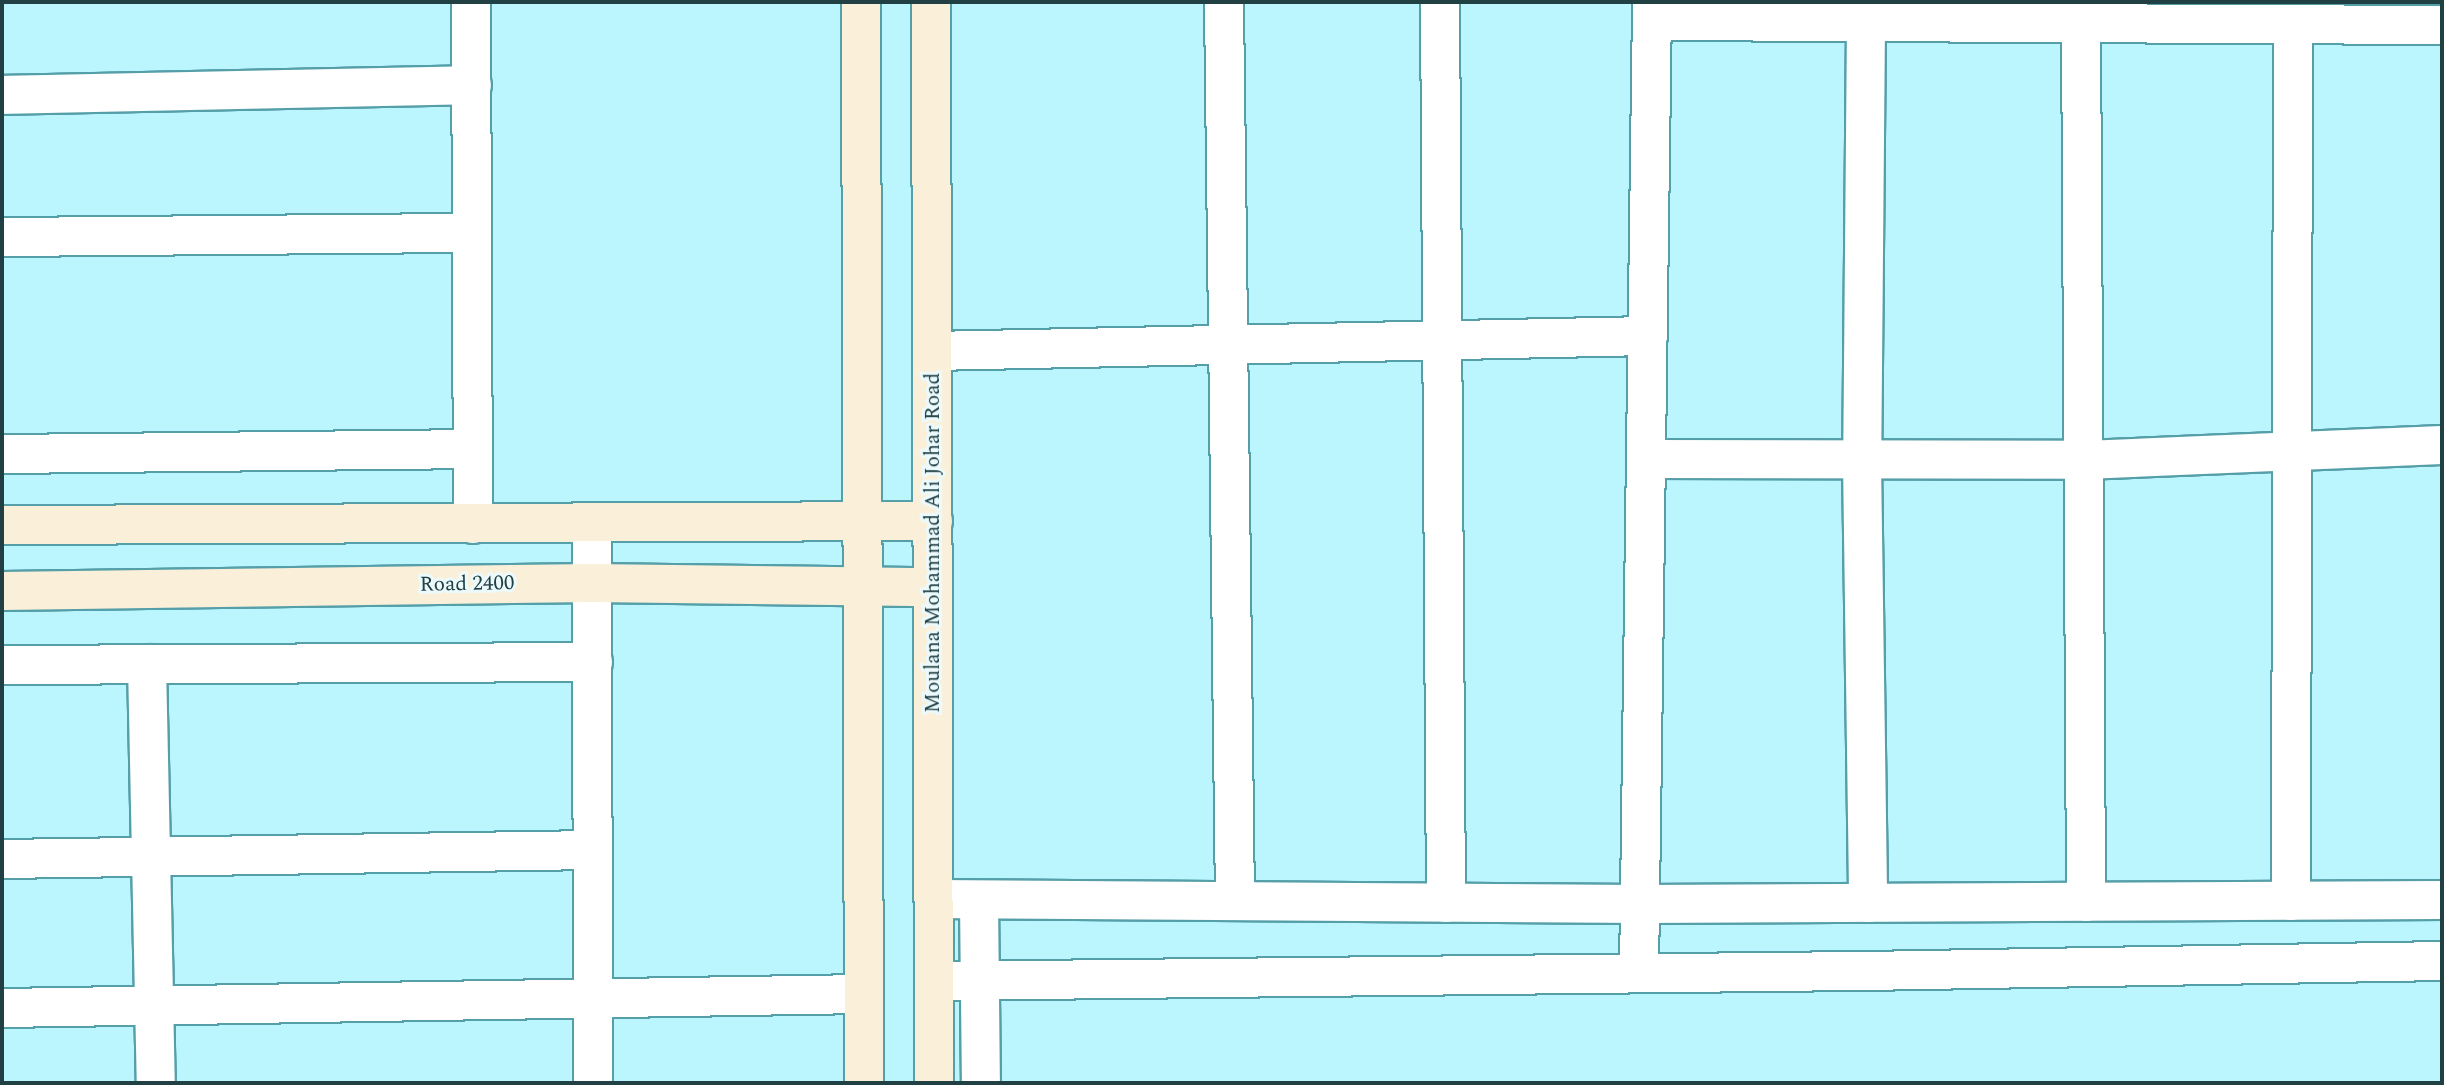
<!DOCTYPE html>
<style>
body{margin:0}
#map{position:relative;width:2444px;height:1085px;overflow:hidden;background:#bbf5fe;font-family:Spectral,serif}
div>[style]{position:absolute}
.roads{filter:drop-shadow(2px 0 #559fa9) drop-shadow(-2px 0 #559fa9) drop-shadow(0 2px #559fa9) drop-shadow(0 -2px #559fa9)}
.minor>*{height:38px;margin:-19px;padding:0 19px;transform-origin:19px;border-radius:19px;background:#fff}
.tertiary>*{height:38px;margin:-19px;padding:0 19px;transform-origin:19px;border-radius:19px;background:#fff}
.secondary>*{height:38px;margin:-19px;padding:0 19px;transform-origin:19px;border-radius:19px;background:#faf0da}
span{translate:-50% -50%;white-space:nowrap;text-align:center;line-height:1.15;-webkit-text-stroke:6px #ecfafc;paint-order:stroke}
.street-label{font-size:21px;color:#214044}
.frame{position:absolute;inset:0;border:4px solid #214044;pointer-events:none}
</style>
<div id="map">
<div class="roads">
<div class="minor">
<i style="left:471px;top:2px;width:522px;rotate:89.78deg"></i>
<i style="left:1224px;top:2px;width:899px;rotate:89.3deg"></i>
<i style="left:1440px;top:2px;width:901px;rotate:89.62deg"></i>
<i style="left:1652px;top:21px;width:790px;rotate:0.29deg"></i>
<i style="left:1866px;top:23px;width:438px;rotate:90.5deg"></i>
<i style="left:1862px;top:461px;width:442px;rotate:89.2deg"></i>
<i style="left:2081px;top:24px;width:878px;rotate:89.67deg"></i>
<i style="left:2px;top:95px;width:470px;rotate:-1.2deg"></i>
<i style="left:2px;top:237px;width:470px;rotate:-0.5deg"></i>
<i style="left:932px;top:351px;width:716px;rotate:-1.2deg"></i>
<i style="left:2px;top:454px;width:471px;rotate:-0.6deg"></i>
<i style="left:1647px;top:459px;width:438px;rotate:0.1deg"></i>
<i style="left:2085px;top:460px;width:357px;rotate:-2.4deg"></i>
<i style="left:592px;top:522px;width:561px;rotate:89.9deg"></i>
<i style="left:147px;top:664px;width:419px;rotate:88.8deg"></i>
<i style="left:2px;top:665px;width:591px;rotate:-0.29deg"></i>
<i style="left:2px;top:859px;width:591px;rotate:-0.87deg"></i>
<i style="left:979px;top:900px;width:183px;rotate:89.4deg"></i>
<i style="left:2291px;top:901px;width:877px;rotate:-89.87deg"></i>
<i style="left:1639px;top:973px;width:971px;rotate:-89.23deg"></i>
<i style="left:2px;top:1008px;width:862px;rotate:-0.93deg"></i>
</div>
<div class="tertiary">
<i style="left:934px;top:899px;width:708px;rotate:0.4deg"></i>
<i style="left:1642px;top:904px;width:800px;rotate:-0.29deg"></i>
<i style="left:935px;top:981px;width:930px;rotate:-0.62deg"></i>
<i style="left:1865px;top:971px;width:577px;rotate:-0.99deg"></i>
</div>
<div class="secondary">
<i style="left:861px;top:2px;width:1081px;rotate:89.84deg"></i>
<i style="left:931px;top:2px;width:1081px;rotate:89.84deg"></i>
<i style="left:2px;top:525px;width:931px;rotate:-0.25deg"></i>
<i style="left:2px;top:591px;width:590px;rotate:-0.78deg"></i>
<i style="left:592px;top:583px;width:341px;rotate:0.7deg"></i>
</div>
</div>
<div class="street-label">
<span style="left:933px;top:543px;rotate:-90deg">Moulana Mohammad Ali Johar Road</span>
<span style="left:467px;top:584px;rotate:-1deg">Road 2400</span>
</div>
<div class="frame"></div>
</div>
